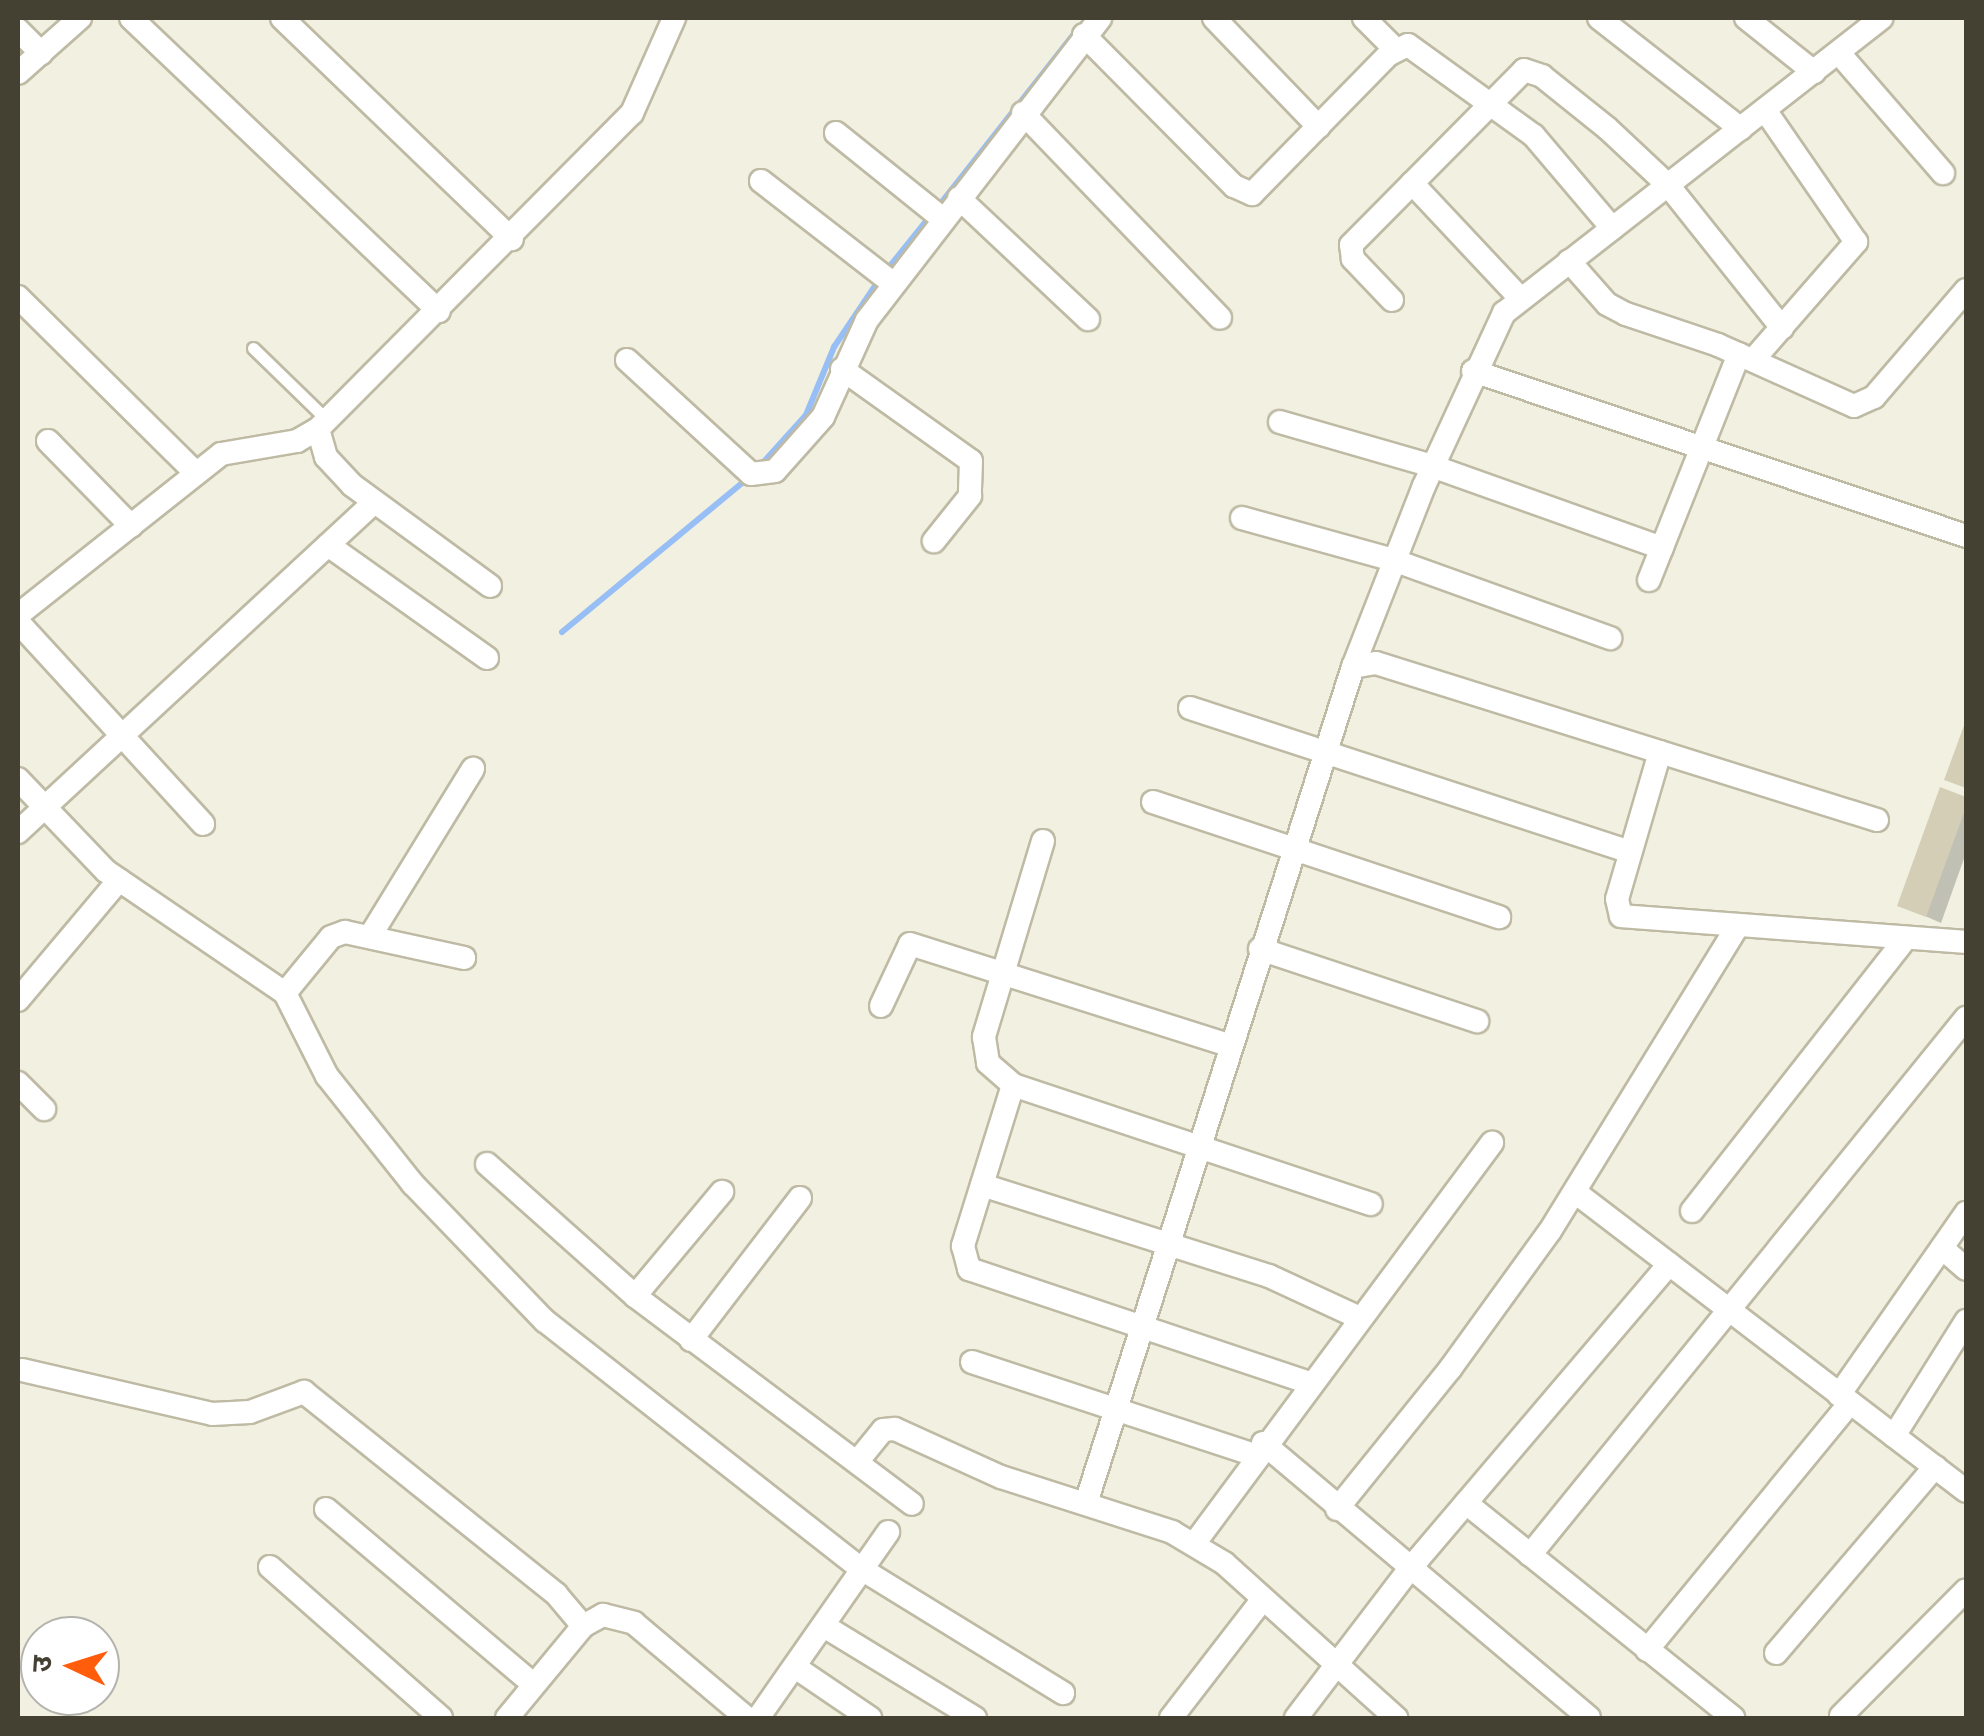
<!DOCTYPE html>
<meta charset="utf-8">
<style>
body{margin:0}
#map{position:relative;width:1984px;height:1736px;overflow:hidden;background:#f2f0e1;font-family:"Varela Round","Noto Sans Devanagari",sans-serif}
div>[style]{position:absolute}
.shadow>*{inset:0;background:#0003}
.stream>*{height:6px;margin:-3px;padding:0 3px;transform-origin:3px;border-radius:3px;background:#97bef5}
.building>*{inset:0;background:#d4ceb6}
.roads{filter:drop-shadow(2px 0 #bebaa4) drop-shadow(-2px 0 #bebaa4) drop-shadow(0 2px #bebaa4) drop-shadow(0 -2px #bebaa4)}
.lane>*{height:11px;margin:-5.5px;padding:0 5.5px;transform-origin:5.5px;border-radius:5.5px;background:#fff}
.street>*{height:22px;margin:-11px;padding:0 11px;transform-origin:11px;border-radius:11px;background:#fff}
span{translate:-50% -50%;white-space:nowrap;text-align:center;line-height:1.15;-webkit-text-stroke:9px #fff;paint-order:stroke}
.frame{position:absolute;inset:0;border:20px solid #444032;pointer-events:none}
.north{position:absolute;left:20px;top:1616px;width:100px;height:100px;box-sizing:border-box;background:#fff;border:2px solid #b4b3ad;border-radius:50%;rotate:274deg;font-size:28px;font-weight:700;line-height:40px;text-align:center;color:#444032}
.north::after{content:'';display:block;margin:auto;width:35px;height:45px;background:#ff5c0c;clip-path:polygon(50% 0,100% 100%,50% 72%,0 100%)}
</style>
<div id="map">
<div class="shadow">
<i style="clip-path:polygon(1942px 791px,1966px 800px,1966px 853px,1941px 923px,1900px 905px)"></i>
</div>
<div class="stream">
<i style="left:937px;top:208px;width:226px;rotate:-51.8deg"></i>
<i style="left:886px;top:271px;width:72px;rotate:-51.2deg"></i>
<i style="left:760px;top:466px;width:69px;rotate:-48deg"></i>
<i style="left:806px;top:415px;width:74px;rotate:-67.6deg"></i>
<i style="left:834px;top:347px;width:81px;rotate:-56.1deg"></i>
<i style="left:562px;top:632px;width:240px;rotate:-39.6deg"></i>
</div>
<div class="building">
<i style="clip-path:polygon(1966px 720px,1966px 788px,1944px 780px)"></i>
<i style="clip-path:polygon(1940px 787px,1966px 797px,1966px 807px,1926px 917px,1897px 906px)"></i>
</div>
<div class="roads">
<div class="lane">
<i style="left:253px;top:348px;width:103px;rotate:44.2deg"></i>
</div>
<div class="street">
<i style="left:131px;top:18px;width:425px;rotate:43.6deg"></i>
<i style="left:282px;top:18px;width:319px;rotate:43.9deg"></i>
<i style="left:1214px;top:18px;width:151px;rotate:46.1deg"></i>
<i style="left:1364px;top:18px;width:44px;rotate:45deg"></i>
<i style="left:1599px;top:18px;width:180px;rotate:38deg"></i>
<i style="left:1746px;top:18px;width:87px;rotate:38.5deg"></i>
<i style="left:18px;top:30px;width:33px;rotate:45deg"></i>
<i style="left:1084px;top:35px;width:213px;rotate:45.2deg"></i>
<i style="left:1234px;top:186px;width:20px;rotate:24deg"></i>
<i style="left:1252px;top:194px;width:194px;rotate:-45.6deg"></i>
<i style="left:1388px;top:55px;width:22px;rotate:-27deg"></i>
<i style="left:1408px;top:45px;width:155px;rotate:35.8deg"></i>
<i style="left:1534px;top:136px;width:121px;rotate:49.7deg"></i>
<i style="left:1839px;top:53px;width:159px;rotate:49.1deg"></i>
<i style="left:18px;top:73px;width:83px;rotate:-41.6deg"></i>
<i style="left:1023px;top:113px;width:284px;rotate:46.1deg"></i>
<i style="left:836px;top:133px;width:137px;rotate:38.8deg"></i>
<i style="left:761px;top:181px;width:168px;rotate:37.8deg"></i>
<i style="left:1412px;top:183px;width:156px;rotate:46.8deg"></i>
<i style="left:959px;top:198px;width:177px;rotate:43.2deg"></i>
<i style="left:1569px;top:261px;width:57px;rotate:48.5deg"></i>
<i style="left:1607px;top:304px;width:21px;rotate:28deg"></i>
<i style="left:1626px;top:314px;width:97px;rotate:18.6deg"></i>
<i style="left:1718px;top:345px;width:149px;rotate:24.2deg"></i>
<i style="left:1854px;top:406px;width:22px;rotate:-24deg"></i>
<i style="left:1874px;top:397px;width:141px;rotate:-49.3deg"></i>
<i style="left:18px;top:297px;width:250px;rotate:44.7deg"></i>
<i style="left:1392px;top:300px;width:57px;rotate:-133.6deg"></i>
<i style="left:1353px;top:259px;width:14px;rotate:-98deg"></i>
<i style="left:1351px;top:245px;width:246px;rotate:-45.3deg"></i>
<i style="left:1524px;top:70px;width:19px;rotate:18deg"></i>
<i style="left:1542px;top:76px;width:83px;rotate:38.7deg"></i>
<i style="left:1607px;top:128px;width:83px;rotate:43.1deg"></i>
<i style="left:1668px;top:185px;width:183px;rotate:51.4deg"></i>
<i style="left:627px;top:360px;width:168px;rotate:42.6deg"></i>
<i style="left:751px;top:474px;width:24px;rotate:-7deg"></i>
<i style="left:775px;top:471px;width:72px;rotate:-48.4deg"></i>
<i style="left:823px;top:417px;width:107px;rotate:-65.6deg"></i>
<i style="left:867px;top:320px;width:381px;rotate:-52.3deg"></i>
<i style="left:1753px;top:360px;width:157px;rotate:-48.9deg"></i>
<i style="left:1856px;top:242px;width:160px;rotate:-124.6deg"></i>
<i style="left:842px;top:369px;width:158px;rotate:35.5deg"></i>
<i style="left:971px;top:461px;width:35px;rotate:92deg"></i>
<i style="left:970px;top:496px;width:58px;rotate:128.7deg"></i>
<i style="left:1473px;top:371px;width:520px;rotate:18.5deg"></i>
<i style="left:1280px;top:422px;width:158px;rotate:16.1deg"></i>
<i style="left:1432px;top:466px;width:244px;rotate:19.6deg"></i>
<i style="left:318px;top:429px;width:29px;rotate:74deg"></i>
<i style="left:326px;top:457px;width:38px;rotate:47deg"></i>
<i style="left:352px;top:485px;width:171px;rotate:36.2deg"></i>
<i style="left:48px;top:441px;width:119px;rotate:45.7deg"></i>
<i style="left:1242px;top:518px;width:157px;rotate:15.5deg"></i>
<i style="left:1393px;top:560px;width:231px;rotate:19.8deg"></i>
<i style="left:328px;top:545px;width:195px;rotate:35.4deg"></i>
<i style="left:1649px;top:580px;width:243px;rotate:-68.3deg"></i>
<i style="left:18px;top:615px;width:259px;rotate:-38.4deg"></i>
<i style="left:221px;top:454px;width:77px;rotate:-9.7deg"></i>
<i style="left:297px;top:441px;width:24px;rotate:-30deg"></i>
<i style="left:318px;top:429px;width:445px;rotate:-45.2deg"></i>
<i style="left:632px;top:113px;width:104px;rotate:-66.1deg"></i>
<i style="left:18px;top:622px;width:274px;rotate:47.5deg"></i>
<i style="left:1353px;top:667px;width:194px;rotate:-68.6deg"></i>
<i style="left:1424px;top:486px;width:191px;rotate:-65.2deg"></i>
<i style="left:1504px;top:313px;width:479px;rotate:-38deg"></i>
<i style="left:1190px;top:708px;width:463px;rotate:18.1deg"></i>
<i style="left:1660px;top:752px;width:153px;rotate:106.3deg"></i>
<i style="left:1617px;top:899px;width:17px;rotate:77deg"></i>
<i style="left:1621px;top:916px;width:346px;rotate:4.3deg"></i>
<i style="left:18px;top:779px;width:127px;rotate:46.3deg"></i>
<i style="left:106px;top:871px;width:217px;rotate:34.3deg"></i>
<i style="left:285px;top:993px;width:93px;rotate:63.2deg"></i>
<i style="left:327px;top:1076px;width:138px;rotate:51.5deg"></i>
<i style="left:413px;top:1184px;width:190px;rotate:46.1deg"></i>
<i style="left:545px;top:1321px;width:404px;rotate:38.1deg"></i>
<i style="left:863px;top:1570px;width:235px;rotate:31.6deg"></i>
<i style="left:1153px;top:802px;width:365px;rotate:18.4deg"></i>
<i style="left:18px;top:832px;width:485px;rotate:-42.8deg"></i>
<i style="left:1043px;top:841px;width:205px;rotate:106.8deg"></i>
<i style="left:984px;top:1037px;width:26px;rotate:81deg"></i>
<i style="left:988px;top:1063px;width:33px;rotate:41deg"></i>
<i style="left:1013px;top:1085px;width:377px;rotate:18.4deg"></i>
<i style="left:372px;top:933px;width:193px;rotate:-58.4deg"></i>
<i style="left:1260px;top:949px;width:229px;rotate:18.4deg"></i>
<i style="left:285px;top:993px;width:72px;rotate:-50.6deg"></i>
<i style="left:331px;top:937px;width:15px;rotate:-20deg"></i>
<i style="left:345px;top:932px;width:122px;rotate:12.3deg"></i>
<i style="left:18px;top:1000px;width:157px;rotate:-49.9deg"></i>
<i style="left:881px;top:1006px;width:68px;rotate:-64.9deg"></i>
<i style="left:910px;top:944px;width:335px;rotate:17.6deg"></i>
<i style="left:18px;top:1083px;width:37px;rotate:45deg"></i>
<i style="left:1013px;top:1085px;width:169px;rotate:107.3deg"></i>
<i style="left:963px;top:1246px;width:24px;rotate:75deg"></i>
<i style="left:969px;top:1269px;width:359px;rotate:18.5deg"></i>
<i style="left:487px;top:1164px;width:198px;rotate:41.7deg"></i>
<i style="left:635px;top:1296px;width:346px;rotate:36.9deg"></i>
<i style="left:982px;top:1185px;width:301px;rotate:17.6deg"></i>
<i style="left:1269px;top:1276px;width:100px;rotate:24.8deg"></i>
<i style="left:1575px;top:1192px;width:492px;rotate:37.4deg"></i>
<i style="left:1692px;top:1211px;width:347px;rotate:-51.9deg"></i>
<i style="left:1942px;top:1248px;width:32px;rotate:41deg"></i>
<i style="left:635px;top:1296px;width:136px;rotate:-50.1deg"></i>
<i style="left:691px;top:1340px;width:179px;rotate:-52.5deg"></i>
<i style="left:972px;top:1362px;width:298px;rotate:18.2deg"></i>
<i style="left:22px;top:1370px;width:195px;rotate:13deg"></i>
<i style="left:212px;top:1414px;width:38px;rotate:-3deg"></i>
<i style="left:250px;top:1412px;width:58px;rotate:-20.3deg"></i>
<i style="left:304px;top:1392px;width:323px;rotate:38.7deg"></i>
<i style="left:556px;top:1594px;width:42px;rotate:49.8deg"></i>
<i style="left:1839px;top:1395px;width:222px;rotate:-55.1deg"></i>
<i style="left:1894px;top:1436px;width:136px;rotate:-57.9deg"></i>
<i style="left:1263px;top:1443px;width:426px;rotate:40.1deg"></i>
<i style="left:857px;top:1462px;width:41px;rotate:-50.9deg"></i>
<i style="left:883px;top:1430px;width:12px;rotate:-5deg"></i>
<i style="left:895px;top:1429px;width:116px;rotate:24.4deg"></i>
<i style="left:1001px;top:1477px;width:180px;rotate:17.8deg"></i>
<i style="left:1172px;top:1532px;width:61px;rotate:30.8deg"></i>
<i style="left:1224px;top:1563px;width:232px;rotate:42deg"></i>
<i style="left:1086px;top:1503px;width:878px;rotate:-72.29deg"></i>
<i style="left:1353px;top:667px;width:23px;rotate:-10deg"></i>
<i style="left:1376px;top:663px;width:525px;rotate:17.4deg"></i>
<i style="left:1466px;top:1503px;width:343px;rotate:38.8deg"></i>
<i style="left:326px;top:1509px;width:272px;rotate:40.2deg"></i>
<i style="left:1337px;top:1509px;width:180px;rotate:-51.1deg"></i>
<i style="left:1450px;top:1369px;width:170px;rotate:-54.1deg"></i>
<i style="left:1550px;top:1231px;width:357px;rotate:-58.4deg"></i>
<i style="left:1194px;top:1544px;width:500px;rotate:-53.4deg"></i>
<i style="left:1530px;top:1555px;width:692px;rotate:-50.93deg"></i>
<i style="left:270px;top:1567px;width:228px;rotate:41.4deg"></i>
<i style="left:824px;top:1626px;width:177px;rotate:31.4deg"></i>
<i style="left:1647px;top:1650px;width:320px;rotate:-50.6deg"></i>
<i style="left:1776px;top:1653px;width:245px;rotate:-49.5deg"></i>
<i style="left:795px;top:1667px;width:91px;rotate:34.2deg"></i>
<i style="left:1841px;top:1716px;width:177px;rotate:-45.2deg"></i>
<i style="left:507px;top:1718px;width:119px;rotate:-50.4deg"></i>
<i style="left:583px;top:1626px;width:23px;rotate:-29deg"></i>
<i style="left:603px;top:1615px;width:32px;rotate:14deg"></i>
<i style="left:634px;top:1623px;width:148px;rotate:40.1deg"></i>
<i style="left:758px;top:1718px;width:227px;rotate:-55deg"></i>
<i style="left:1171px;top:1718px;width:150px;rotate:-52.3deg"></i>
<i style="left:1296px;top:1718px;width:185px;rotate:-52.7deg"></i>
<i style="left:1408px;top:1571px;width:403px;rotate:-49.6deg"></i>
</div>
</div>
<div class="frame"></div>
<div class="north">उ</div>
</div>
